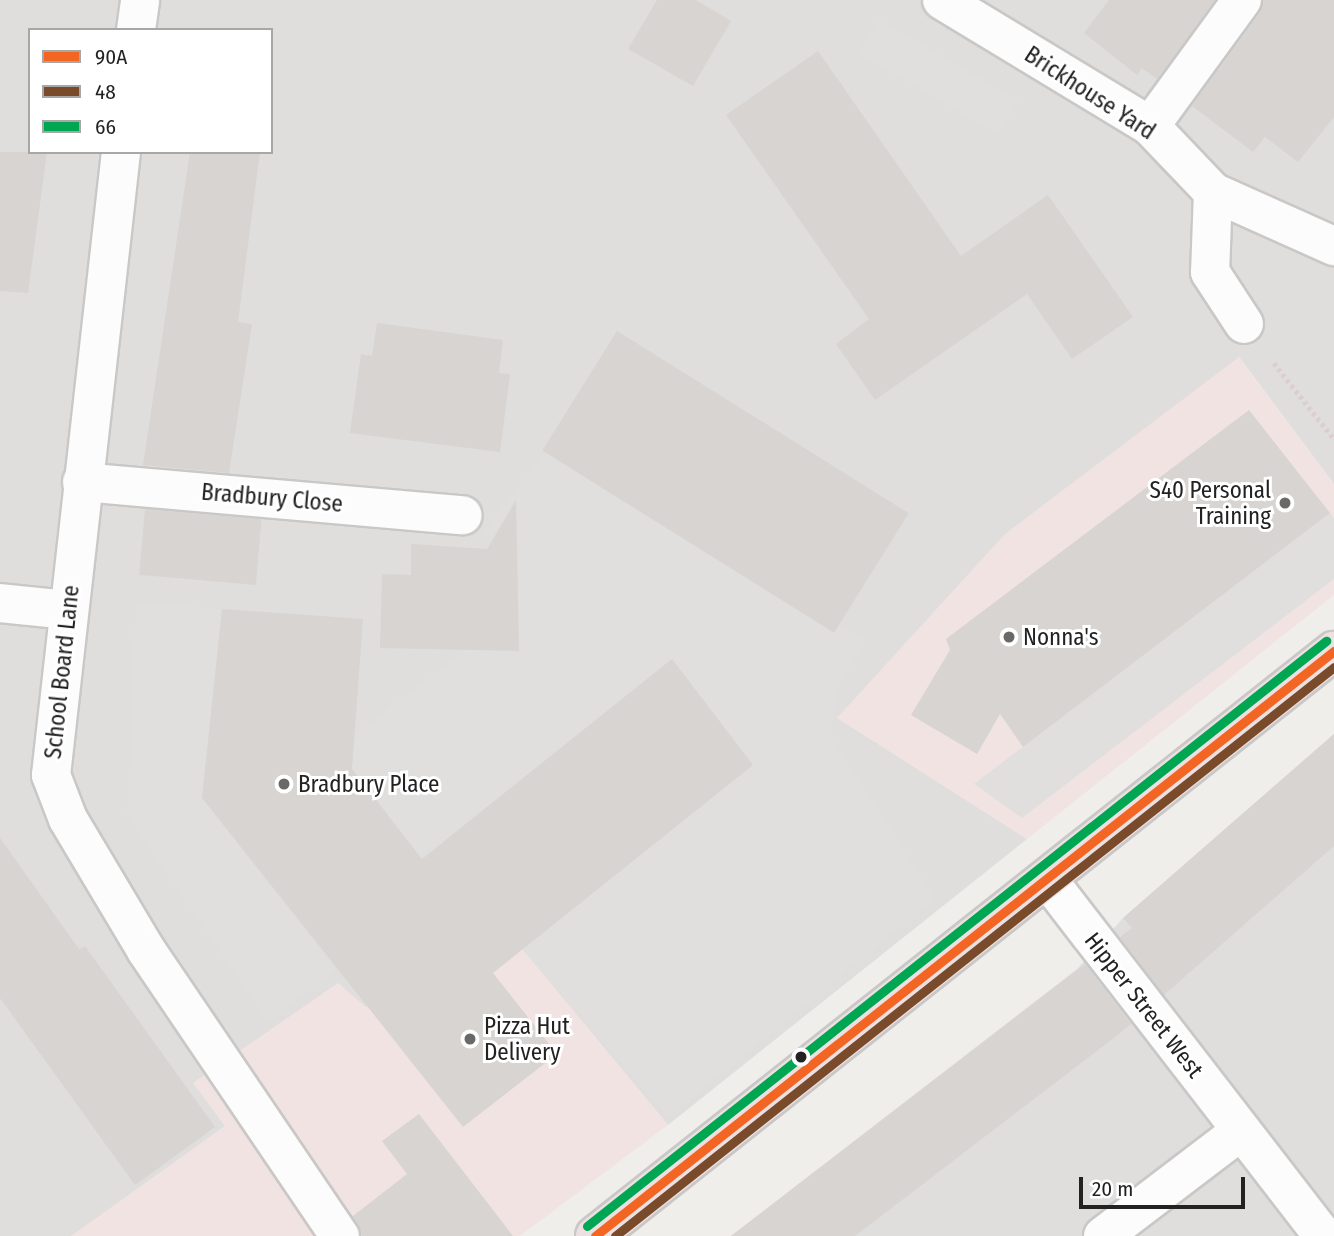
<!DOCTYPE html>
<style>
body{margin:0}
#map{position:relative;width:1334px;height:1236px;overflow:hidden;background:#f0eeeb;font-family:"Fira Sans Condensed",sans-serif}
div>[style]{position:absolute}
.residential>*{inset:0;background:#dfdedc}
.commercial>*{inset:0;background:#f1e3e1}
.parking>*{inset:0;background:#e0dfde;transform-origin:0 0}
.building>*{inset:0;background:#d7d4d2;transform-origin:0 0}
.path>*{height:4.5px;margin-top:-2.25px;transform-origin:0;background:repeating-linear-gradient(90deg,#dccecd 0 3.5px,transparent 0 7px)}
.roads{filter:drop-shadow(2px 0 #c9c8c7) drop-shadow(-2px 0 #c9c8c7) drop-shadow(0 2px #c9c8c7) drop-shadow(0 -2px #c9c8c7)}
.minor>*{height:38px;margin:-19px;padding:0 19px;transform-origin:19px;border-radius:19px;background:#fdfcfc}
.highway>*{height:38px;margin:-19px;padding:0 19px;transform-origin:19px;border-radius:19px;background:#ece0e2}
.bus-1>*{height:9px;margin:-4.5px;padding:0 4.5px;transform-origin:4.5px;border-radius:4.5px;background:#f26522}
.bus-2>*{height:9px;margin:-4.5px;padding:0 4.5px;transform-origin:4.5px;border-radius:4.5px;background:#7a4b2a}
.bus-3>*{height:9px;margin:-4.5px;padding:0 4.5px;transform-origin:4.5px;border-radius:4.5px;background:#00a651}
.dots>*{width:19px;height:19px;translate:-50% -50%;box-sizing:border-box;border:4px solid #fff;border-radius:50%}
span{translate:-50% -50%;white-space:nowrap;text-align:center;line-height:1.15;-webkit-text-stroke:6px #fff;paint-order:stroke}
.street-label{font-size:23px;color:#222}
.poi-label{font-size:23px;color:#222}
.right{translate:-100% -50%;text-align:right}
.left{translate:0 -50%;text-align:left}
.legend{position:absolute;left:28px;top:28px;width:245px;height:126px;box-sizing:border-box;background:#fff;border:2px solid #a7a7a7;margin:0;padding:9px 12px;list-style:none;font-size:21px;color:#222}
.legend li{display:flex;align-items:center;gap:14px;height:35px}
.legend b{width:35px;border:2px solid #a7a7a7}
.scale{position:absolute;left:1079px;top:1177px;width:166px;height:32px;box-sizing:border-box;border:4px solid #222;border-top:0;padding-left:9px;font-size:21px;line-height:24px;white-space:nowrap;color:#222;-webkit-text-stroke:5px #fff;paint-order:stroke}
</style>
<div id="map">
<div class="residential">
<i style="clip-path:polygon(evenodd,0 0,1334px 0,1334px 484px,1239px 357px,838px 718px,1027px 839px,668px 1125px,522px 949px,468px 925px,366px 1008px,263px 1038px,194px 1083px,225px 1126px,93px 1224px,71px 1236px,0 1236px,0 0,30px 30px,271px 30px,271px 152px,30px 152px,30px 30px)"></i>
<i style="clip-path:polygon(1334px 734px,1334px 1236px,731px 1236px,1077px 969px,1123px 918px)"></i>
</div>
<div class="commercial">
<i style="clip-path:polygon(1239px 357px,1334px 484px,1334px 595px,1027px 839px,837px 718px,1005px 534px)"></i>
<i style="clip-path:polygon(468px 925px,522px 949px,668px 1125px,520px 1236px,71px 1236px,225px 1126px,193px 1083px,338px 983px,367px 1008px)"></i>
</div>
<div class="parking">
<i style="left:879px;top:20px;width:161px;height:39px;rotate:30deg"></i>
<i style="clip-path:polygon(545px 452px,866px 641px,838px 685px,830px 736px,935px 898px,668px 1117px,522px 949px,753px 765px,673px 659px,461px 827px,447px 891px,352px 769px,355px 735px,466px 649px,519px 651px,517px 551px,483px 533px)"></i>
<i style="clip-path:polygon(1330px 513px,1334px 518px,1334px 579px,1022px 818px,974px 784px)"></i>
<i style="clip-path:polygon(136px 602px,222px 609px,202px 798px,336px 970px,268px 1021px,127px 814px)"></i>
</div>
<div class="building">
<i style="clip-path:polygon(657px 0,696px 0,731px 21px,693px 86px,628px 49px)"></i>
<i style="clip-path:polygon(1109px 0,1215px 0,1157px 79px,1142px 68px,1137px 75px,1084px 33px)"></i>
<i style="clip-path:polygon(1263px 0,1334px 0,1334px 117px,1298px 162px,1265px 137px,1253px 152px,1192px 106px,1260px 13px)"></i>
<i style="clip-path:polygon(818px 51px,961px 256px,1048px 195px,1133px 317px,1072px 359px,1027px 294px,875px 400px,836px 344px,869px 319px,726px 115px)"></i>
<i style="clip-path:polygon(0 152px,47px 152px,28px 293px,0 291px)"></i>
<i style="clip-path:polygon(190px 152px,260px 152px,238px 322px,252px 324px,229px 473px,143px 465px)"></i>
<i style="clip-path:polygon(377px 323px,503px 340px,499px 373px,510px 374px,500px 452px,350px 433px,361px 354px,372px 356px)"></i>
<i style="left:617px;top:331px;width:344px;height:141px;rotate:32deg"></i>
<i style="clip-path:polygon(1249px 410px,1330px 513px,1023px 747px,1000px 714px,977px 754px,911px 715px,950px 650px,946px 639px)"></i>
<i style="clip-path:polygon(516px 500px,519px 651px,380px 648px,382px 574px,411px 575px,411px 544px,487px 549px)"></i>
<i style="left:145px;top:509px;width:117px;height:66px;rotate:5deg"></i>
<i style="clip-path:polygon(222px 609px,363px 619px,352px 769px,422px 859px,672px 659px,753px 765px,493px 973px,557px 1054px,463px 1127px,202px 798px)"></i>
<i style="clip-path:polygon(1334px 734px,1334px 846px,1164px 995px,1120px 937px,1132px 928px,1123px 918px)"></i>
<i style="clip-path:polygon(0 838px,79px 949px,85px 946px,215px 1127px,135px 1185px,0 998px)"></i>
<i style="clip-path:polygon(1085px 964px,1131px 1024px,1119px 1034px,855px 1236px,731px 1236px)"></i>
<i style="clip-path:polygon(419px 1114px,513px 1236px,362px 1236px,353px 1216px,407px 1174px,382px 1141px)"></i>
</div>
<div class="path">
<i style="left:1274px;top:363px;width:97px;rotate:51.7deg"></i>
</div>
<div class="roads">
<div class="minor">
<i style="left:942px;top:0;width:243px;rotate:31.2deg"></i>
<i style="left:1150px;top:126px;width:91px;rotate:46.3deg"></i>
<i style="left:1213px;top:192px;width:80px;rotate:92.1deg"></i>
<i style="left:1210px;top:272px;width:62px;rotate:56.8deg"></i>
<i style="left:136px;top:30px;width:30px;rotate:-82deg"></i>
<i style="left:1150px;top:126px;width:156px;rotate:-53.9deg"></i>
<i style="left:121px;top:152px;width:627px;rotate:96.41deg"></i>
<i style="left:51px;top:775px;width:47px;rotate:68.9deg"></i>
<i style="left:68px;top:819px;width:152px;rotate:59.2deg"></i>
<i style="left:146px;top:950px;width:346px;rotate:55.9deg"></i>
<i style="left:1213px;top:192px;width:133px;rotate:24.1deg"></i>
<i style="left:82px;top:482px;width:382px;rotate:5deg"></i>
<i style="left:0;top:603px;width:68px;rotate:5.9deg"></i>
<i style="left:1048px;top:880px;width:450px;rotate:52.3deg"></i>
<i style="left:1103px;top:1236px;width:173px;rotate:-37.3deg"></i>
</div>
<div class="highway">
<i style="left:595px;top:1236px;width:943px;rotate:-38.37deg"></i>
</div>
</div>
<div class="bus-1">
<i style="left:595px;top:1236px;width:943px;rotate:-38.37deg"></i>
</div>
<div class="bus-2">
<i style="left:615px;top:1236px;width:917px;rotate:-38.36deg"></i>
</div>
<div class="bus-3">
<i style="left:587px;top:1226px;width:943px;rotate:-38.37deg"></i>
</div>
<div class="dots">
<i style="left:1285px;top:503px;background:#6a6968"></i>
<i style="left:1009px;top:637px;background:#6a6968"></i>
<i style="left:284px;top:784px;background:#6a6968"></i>
<i style="left:470px;top:1039px;background:#6a6968"></i>
<i style="left:801px;top:1057px;background:#222"></i>
</div>
<div class="street-label">
<span style="left:1090px;top:93px;rotate:33deg">Brickhouse Yard</span>
<span style="left:272px;top:498px;rotate:5deg">Bradbury Close</span>
<span style="left:62px;top:672px;rotate:-84deg">School Board Lane</span>
<span style="left:1144px;top:1005px;rotate:52deg">Hipper Street West</span>
</div>
<div class="poi-label">
<span class="right" style="left:1271px;top:503px">S40 Personal<br>Training</span>
<span class="left" style="left:1023px;top:637px">Nonna's</span>
<span class="left" style="left:298px;top:784px">Bradbury Place</span>
<span class="left" style="left:484px;top:1039px">Pizza Hut<br>Delivery</span>
</div>
<ul class="legend">
<li><b style="height:9px;background:#f26522"></b>90A</li>
<li><b style="height:9px;background:#7a4b2a"></b>48</li>
<li><b style="height:9px;background:#00a651"></b>66</li>
</ul>
<div class="scale">20 m</div>
</div>
